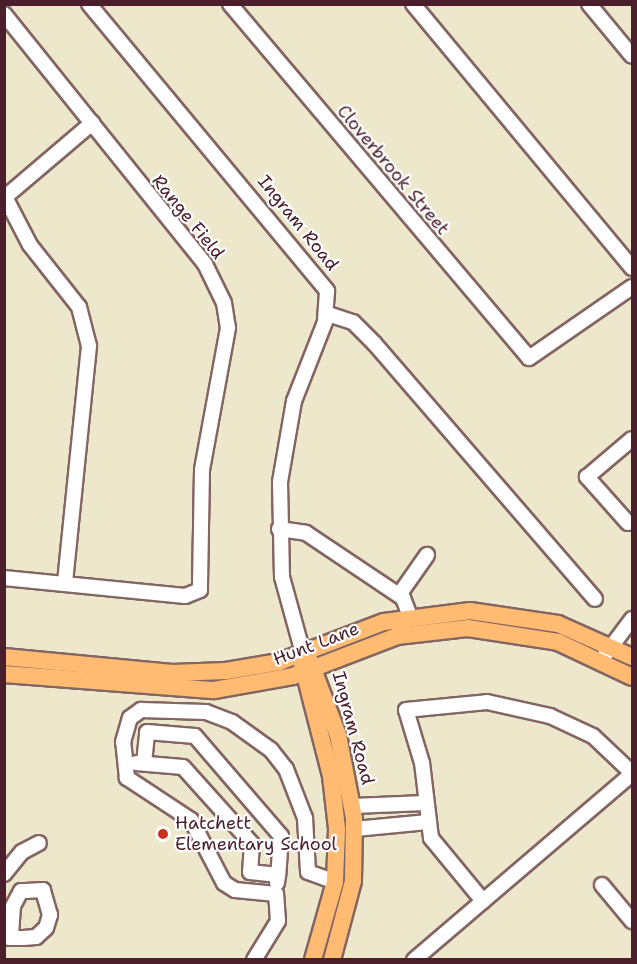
<!DOCTYPE html>
<style>
body{margin:0}
#map{position:relative;width:637px;height:964px;overflow:hidden;background:#ede8cc;font-family:"Shantell Sans",sans-serif}
div>[style]{position:absolute}
.roads{filter:drop-shadow(2px 0 #836563) drop-shadow(-2px 0 #836563) drop-shadow(0 2px #836563) drop-shadow(0 -2px #836563)}
.minor>*{height:14px;margin:-7px;padding:0 7px;transform-origin:7px;border-radius:7px;background:#fff}
.major>*{height:16px;margin:-8px;padding:0 8px;transform-origin:8px;border-radius:8px;background:#ffbb71}
.dots>*{width:16px;height:16px;translate:-50% -50%;box-sizing:border-box;border:3px solid #fff;border-radius:50%}
span{translate:-50% -50%;white-space:nowrap;text-align:center;line-height:1.15;-webkit-text-stroke:4.5px #fff;paint-order:stroke}
.street-label{font-size:18px;color:#4a1f2b}
.poi-label{font-size:18px;color:#4a1f2b}
.left{translate:0 -50%;text-align:left}
.frame{position:absolute;inset:0;border:6px solid #4a1f2b;pointer-events:none}
</style>
<div id="map">
<div class="roads">
<div class="minor">
<i style="left:89px;top:4px;width:373px;rotate:50.3deg"></i>
<i style="left:327px;top:291px;width:31px;rotate:94deg"></i>
<i style="left:325px;top:322px;width:85px;rotate:111.4deg"></i>
<i style="left:294px;top:401px;width:82px;rotate:99.8deg"></i>
<i style="left:280px;top:482px;width:95px;rotate:88.8deg"></i>
<i style="left:282px;top:577px;width:79px;rotate:74.6deg"></i>
<i style="left:230px;top:4px;width:463px;rotate:49.8deg"></i>
<i style="left:529px;top:358px;width:125px;rotate:-34.6deg"></i>
<i style="left:413px;top:4px;width:343px;rotate:50.3deg"></i>
<i style="left:589px;top:4px;width:67px;rotate:50.4deg"></i>
<i style="left:4px;top:14px;width:321px;rotate:51.2deg"></i>
<i style="left:205px;top:264px;width:43px;rotate:64deg"></i>
<i style="left:224px;top:303px;width:25px;rotate:81deg"></i>
<i style="left:228px;top:328px;width:144px;rotate:100.4deg"></i>
<i style="left:202px;top:470px;width:120px;rotate:91deg"></i>
<i style="left:200px;top:590px;width:16px;rotate:158deg"></i>
<i style="left:185px;top:596px;width:182px;rotate:-174.3deg"></i>
<i style="left:4px;top:195px;width:56px;rotate:62.5deg"></i>
<i style="left:30px;top:245px;width:79px;rotate:51.7deg"></i>
<i style="left:79px;top:307px;width:40px;rotate:75.6deg"></i>
<i style="left:89px;top:346px;width:239px;rotate:95.8deg"></i>
<i style="left:4px;top:198px;width:116px;rotate:-40.4deg"></i>
<i style="left:328px;top:314px;width:26px;rotate:18deg"></i>
<i style="left:353px;top:322px;width:30px;rotate:45deg"></i>
<i style="left:374px;top:343px;width:338px;rotate:49.2deg"></i>
<i style="left:628px;top:523px;width:62px;rotate:-131.7deg"></i>
<i style="left:587px;top:477px;width:59px;rotate:-40.2deg"></i>
<i style="left:279px;top:529px;width:27px;rotate:8deg"></i>
<i style="left:306px;top:533px;width:117px;rotate:33.8deg"></i>
<i style="left:403px;top:598px;width:19px;rotate:69deg"></i>
<i style="left:399px;top:595px;width:49px;rotate:-55deg"></i>
<i style="left:605px;top:655px;width:45px;rotate:-53.1deg"></i>
<i style="left:136px;top:763px;width:47px;rotate:4.9deg"></i>
<i style="left:183px;top:767px;width:103px;rotate:48.1deg"></i>
<i style="left:252px;top:844px;width:28px;rotate:94deg"></i>
<i style="left:250px;top:872px;width:28px;rotate:6deg"></i>
<i style="left:278px;top:875px;width:8px;rotate:97deg"></i>
<i style="left:144px;top:763px;width:31px;rotate:-84deg"></i>
<i style="left:147px;top:732px;width:48px;rotate:4.8deg"></i>
<i style="left:195px;top:736px;width:132px;rotate:49.3deg"></i>
<i style="left:281px;top:836px;width:39px;rotate:94deg"></i>
<i style="left:353px;top:806px;width:72px;rotate:-2.4deg"></i>
<i style="left:355px;top:829px;width:73px;rotate:-5.5deg"></i>
<i style="left:4px;top:874px;width:28px;rotate:-51deg"></i>
<i style="left:22px;top:852px;width:19px;rotate:-28deg"></i>
<i style="left:602px;top:885px;width:47px;rotate:50.2deg"></i>
<i style="left:483px;top:901px;width:82px;rotate:-129.5deg"></i>
<i style="left:431px;top:838px;width:76px;rotate:-96.8deg"></i>
<i style="left:422px;top:763px;width:55px;rotate:-106.8deg"></i>
<i style="left:406px;top:710px;width:81px;rotate:-5.6deg"></i>
<i style="left:487px;top:702px;width:65px;rotate:12.5deg"></i>
<i style="left:550px;top:716px;width:47px;rotate:24.9deg"></i>
<i style="left:593px;top:736px;width:54px;rotate:43.5deg"></i>
<i style="left:4px;top:937px;width:7px;rotate:8deg"></i>
<i style="left:11px;top:938px;width:12px"></i>
<i style="left:23px;top:938px;width:13px;rotate:-4deg"></i>
<i style="left:36px;top:937px;width:13px;rotate:-42deg"></i>
<i style="left:46px;top:928px;width:14px;rotate:-73deg"></i>
<i style="left:50px;top:915px;width:26px;rotate:-106deg"></i>
<i style="left:43px;top:890px;width:22px;rotate:177deg"></i>
<i style="left:21px;top:891px;width:17px;rotate:118deg"></i>
<i style="left:13px;top:906px;width:32px;rotate:94deg"></i>
<i style="left:254px;top:960px;width:46px;rotate:-58.4deg"></i>
<i style="left:278px;top:921px;width:27px;rotate:-94deg"></i>
<i style="left:276px;top:894px;width:41px;rotate:-174.4deg"></i>
<i style="left:235px;top:890px;width:13px;rotate:-148deg"></i>
<i style="left:224px;top:883px;width:71px;rotate:-117.6deg"></i>
<i style="left:191px;top:820px;width:77px;rotate:-146.7deg"></i>
<i style="left:127px;top:778px;width:36px;rotate:-96deg"></i>
<i style="left:123px;top:742px;width:25px;rotate:-74deg"></i>
<i style="left:130px;top:718px;width:14px;rotate:-36deg"></i>
<i style="left:141px;top:710px;width:65px;rotate:1.8deg"></i>
<i style="left:206px;top:712px;width:28px;rotate:21deg"></i>
<i style="left:232px;top:722px;width:48px;rotate:35.7deg"></i>
<i style="left:271px;top:750px;width:24px;rotate:52deg"></i>
<i style="left:286px;top:769px;width:53px;rotate:68.8deg"></i>
<i style="left:305px;top:818px;width:54px;rotate:86.8deg"></i>
<i style="left:308px;top:872px;width:29px;rotate:20deg"></i>
<i style="left:414px;top:960px;width:287px;rotate:-40.5deg"></i>
</div>
<div class="major">
<i style="left:4px;top:657px;width:169px;rotate:5.4deg"></i>
<i style="left:172px;top:673px;width:54px;rotate:-2.1deg"></i>
<i style="left:226px;top:671px;width:54px;rotate:-9.6deg"></i>
<i style="left:279px;top:662px;width:112px;rotate:-20.9deg"></i>
<i style="left:384px;top:622px;width:87px;rotate:-7.3deg"></i>
<i style="left:470px;top:611px;width:89px;rotate:8.4deg"></i>
<i style="left:558px;top:624px;width:81px;rotate:24deg"></i>
<i style="left:310px;top:661px;width:79px;rotate:69.3deg"></i>
<i style="left:338px;top:735px;width:85px;rotate:79.1deg"></i>
<i style="left:354px;top:818px;width:63px;rotate:90.9deg"></i>
<i style="left:353px;top:881px;width:82px;rotate:104.9deg"></i>
<i style="left:302px;top:663px;width:117px;rotate:75.6deg"></i>
<i style="left:331px;top:776px;width:53px;rotate:83.5deg"></i>
<i style="left:337px;top:829px;width:53px;rotate:92.2deg"></i>
<i style="left:335px;top:882px;width:81px;rotate:105.8deg"></i>
<i style="left:4px;top:674px;width:211px;rotate:4.4deg"></i>
<i style="left:214px;top:690px;width:80px;rotate:-10deg"></i>
<i style="left:293px;top:676px;width:111px;rotate:-21deg"></i>
<i style="left:397px;top:636px;width:71px;rotate:-6.4deg"></i>
<i style="left:468px;top:628px;width:91px;rotate:8.8deg"></i>
<i style="left:558px;top:642px;width:82px;rotate:25.3deg"></i>
</div>
</div>
<div class="dots">
<i style="left:163px;top:834px;background:#c8321e"></i>
</div>
<div class="street-label">
<span style="left:393px;top:170px;rotate:50deg">Cloverbrook Street</span>
<span style="left:188px;top:217px;rotate:51deg">Range Field</span>
<span style="left:298px;top:223px;rotate:51deg">Ingram Road</span>
<span style="left:316px;top:644px;rotate:-21deg">Hunt Lane</span>
<span style="left:353px;top:728px;rotate:75deg">Ingram Road</span>
</div>
<div class="poi-label">
<span class="left" style="left:175px;top:834px">Hatchett<br>Elementary School</span>
</div>
<div class="frame"></div>
</div>
